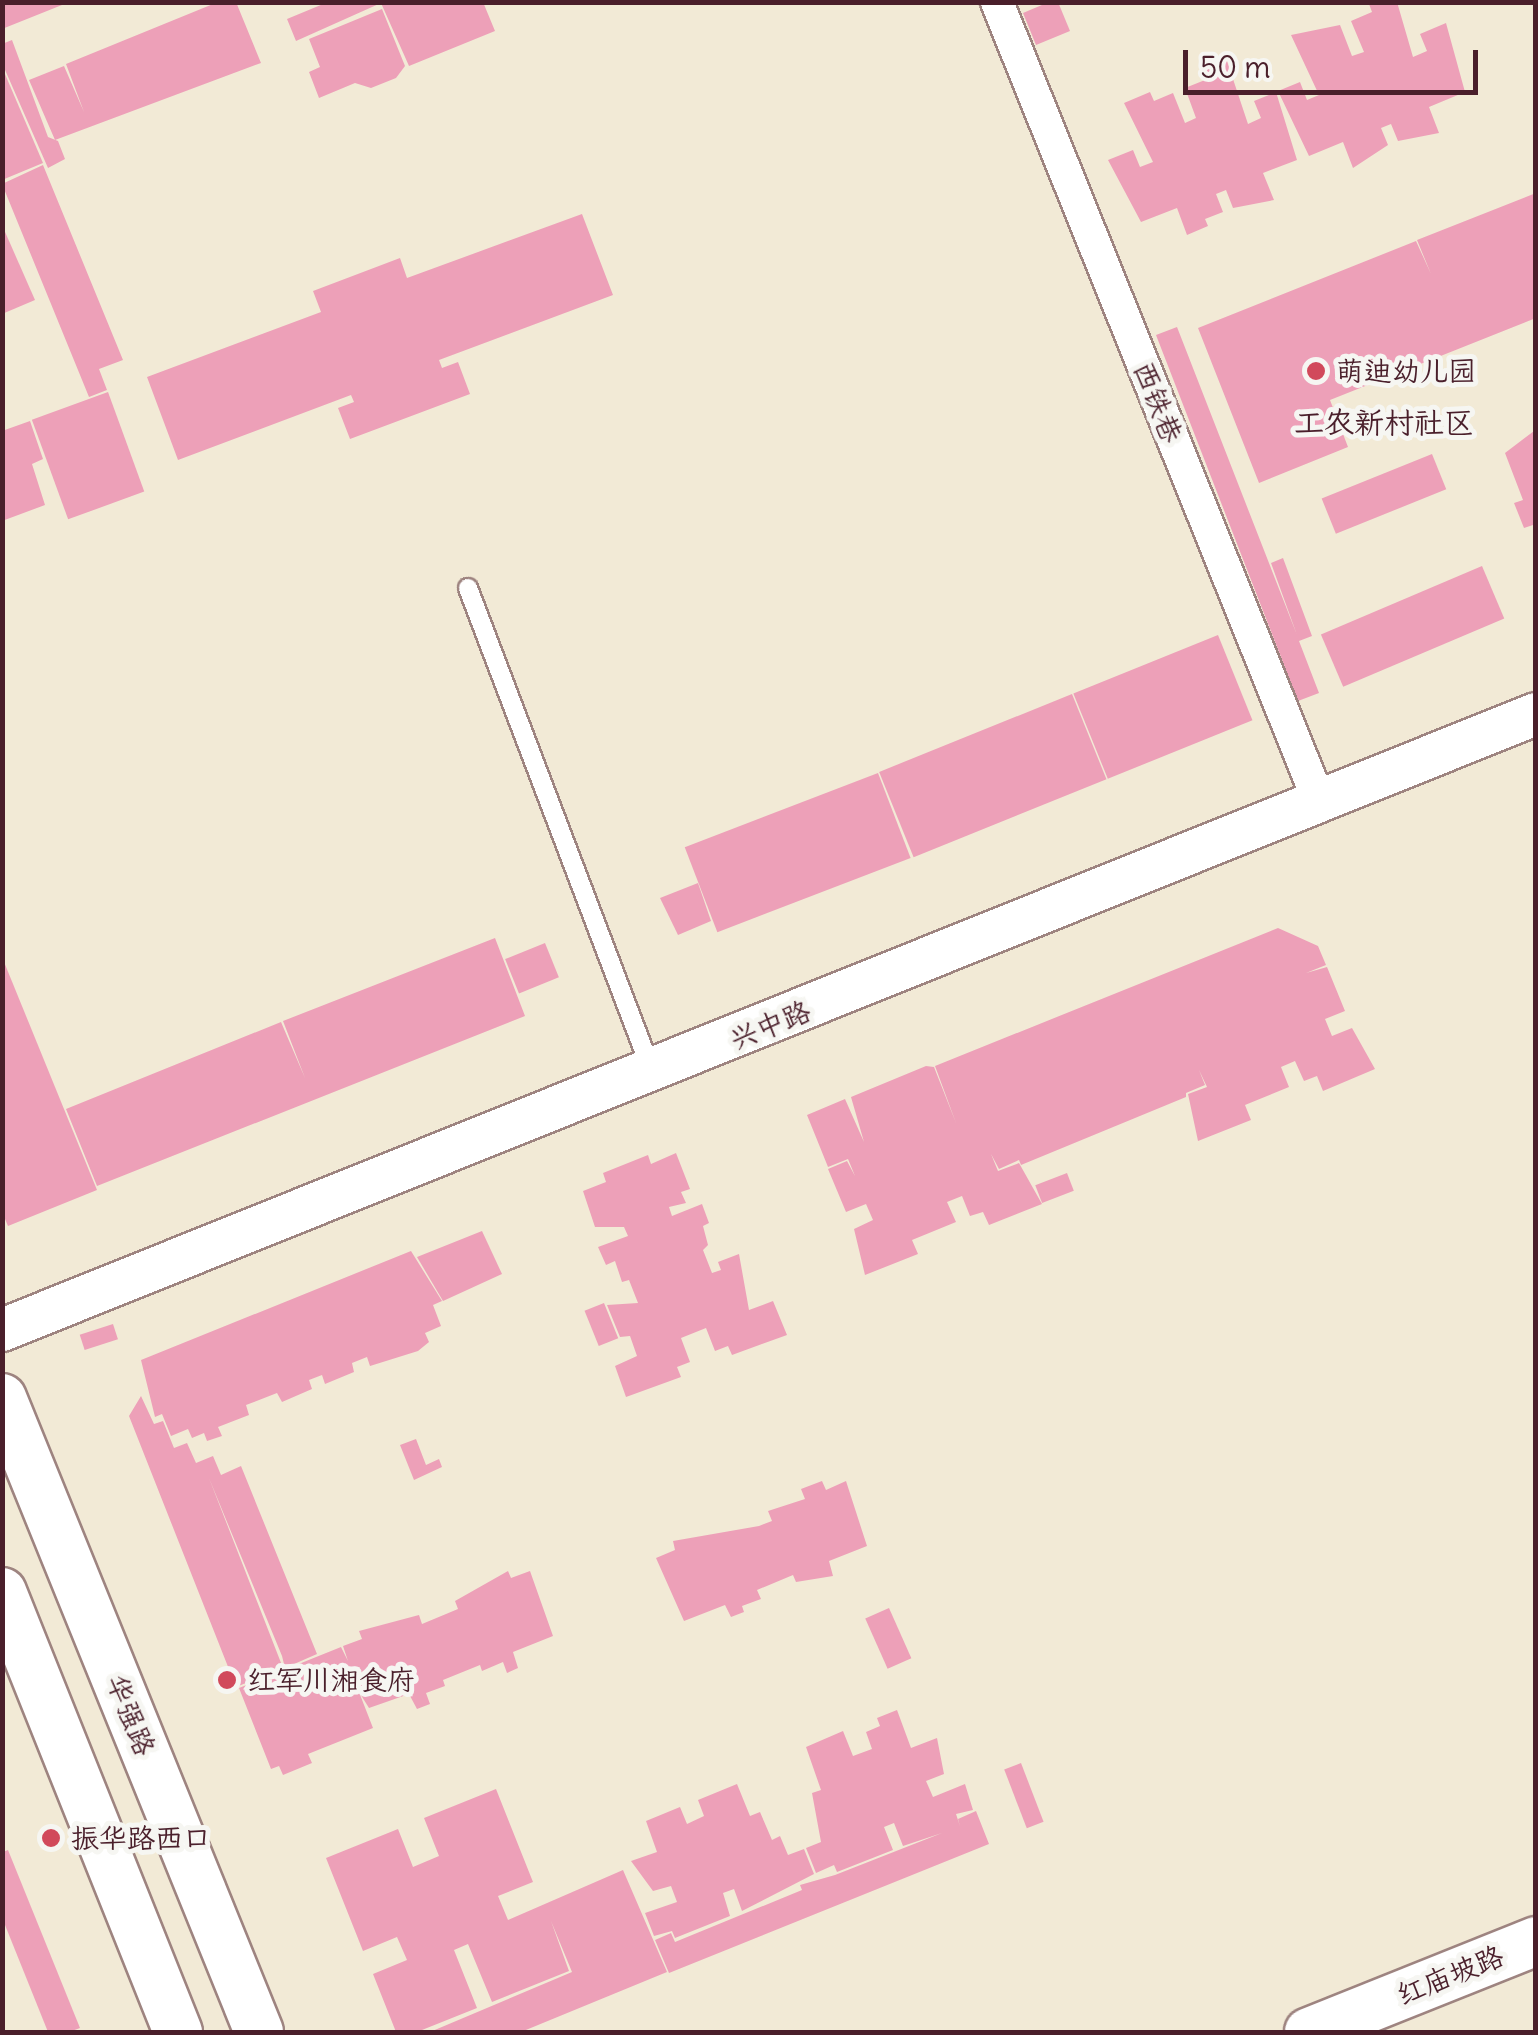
<!DOCTYPE html>
<meta charset="utf-8">
<style>
body{margin:0}
#map{position:relative;width:1538px;height:2035px;overflow:hidden;background:#f2ead6;font-family:Delius,"LXGW WenKai TC",sans-serif}
div>[style]{position:absolute}
.building>*{inset:0;background:#eda0b8;transform-origin:0 0}
.roads{filter:drop-shadow(2px 0 #9e8480) drop-shadow(-2px 0 #9e8480) drop-shadow(0 2px #9e8480) drop-shadow(0 -2px #9e8480)}
.service>*{height:18px;margin:-9px;padding:0 9px;transform-origin:9px;border-radius:9px;background:#fff}
.minor>*{height:32px;margin:-16px;padding:0 16px;transform-origin:16px;border-radius:16px;background:#fff}
.tertiary>*{height:42px;margin:-21px;padding:0 21px;transform-origin:21px;border-radius:21px;background:#fff}
.secondary>*{height:48px;margin:-24px;padding:0 24px;transform-origin:24px;border-radius:24px;background:#fff}
.dots>*{width:28px;height:28px;translate:-50% -50%;box-sizing:border-box;border:5px solid #f6f6f2;border-radius:50%}
span{translate:-50% -50%;white-space:nowrap;text-align:center;line-height:1.15;-webkit-text-stroke:10px #f6f6f2;paint-order:stroke}
.poi-label{font-size:28px;color:#4a1f2b}
.left{translate:0 -50%;text-align:left}
.street-label{font-size:28px;color:#4a1f2b}
.neighbourhood-label{font-size:30px;color:#4a1f2b}
.frame{position:absolute;inset:0;border:5px solid #4a1f2b;pointer-events:none}
.scale{position:absolute;left:1183px;top:50px;width:295px;height:45px;box-sizing:border-box;border:5px solid #4a1f2b;border-top:0;padding-left:12px;font-size:30px;line-height:35px;white-space:nowrap;color:#4a1f2b;-webkit-text-stroke:8px #f6f6f2;paint-order:stroke}
</style>
<div id="map">
<div class="building">
<i style="clip-path:polygon(2px 2px,67px 2px,67px 3px,2px 29px)"></i>
<i style="clip-path:polygon(218px 2px,236px 2px,261px 63px,55px 140px,29px 80px,64px 66px,84px 112px,66px 64px)"></i>
<i style="clip-path:polygon(328px 2px,483px 2px,495px 31px,409px 66px,381px 3px,296px 41px,287px 19px)"></i>
<i style="clip-path:polygon(1049px 2px,1058px 2px,1070px 31px,1036px 45px,1023px 13px)"></i>
<i style="clip-path:polygon(1397px 2px,1413px 57px,1427px 51px,1420px 34px,1446px 23px,1465px 92px,1429px 107px,1439px 133px,1398px 141px,1391px 124px,1381px 128px,1388px 145px,1353px 168px,1343px 142px,1309px 156px,1278px 91px,1300px 82px,1307px 100px,1319px 95px,1291px 35px,1340px 25px,1352px 56px,1364px 52px,1351px 21px,1372px 12px,1369px 4px)"></i>
<i style="clip-path:polygon(382px 9px,405px 66px,396px 78px,371px 88px,355px 83px,319px 98px,309px 72px,320px 67px,309px 39px)"></i>
<i style="clip-path:polygon(12px 40px,48px 137px,58px 141px,65px 159px,48px 168px,2px 63px,2px 44px)"></i>
<i style="clip-path:polygon(1227px 61px,1248px 124px,1261px 118px,1254px 101px,1276px 92px,1297px 160px,1263px 173px,1274px 200px,1233px 208px,1226px 190px,1216px 194px,1223px 212px,1205px 219px,1208px 226px,1187px 235px,1177px 208px,1141px 222px,1108px 160px,1133px 150px,1140px 167px,1153px 162px,1124px 103px,1150px 92px,1154px 101px,1173px 93px,1185px 123px,1196px 118px,1185px 88px,1205px 80px,1202px 71px)"></i>
<i style="clip-path:polygon(2px 67px,43px 163px,2px 180px)"></i>
<i style="clip-path:polygon(43px 165px,123px 360px,99px 369px,107px 390px,89px 397px,2px 184px)"></i>
<i style="clip-path:polygon(1536px 193px,1536px 318px,1330px 400px,1348px 447px,1259px 483px,1198px 328px,1416px 241px,1431px 274px,1417px 240px)"></i>
<i style="clip-path:polygon(582px 214px,613px 295px,439px 360px,442px 368px,458px 362px,470px 394px,350px 439px,338px 408px,354px 402px,351px 395px,178px 460px,147px 377px,321px 312px,313px 291px,400px 258px,407px 278px)"></i>
<i style="clip-path:polygon(2px 225px,35px 300px,2px 314px)"></i>
<i style="clip-path:polygon(1177px 327px,1297px 635px,1271px 563px,1283px 558px,1312px 636px,1299px 641px,1319px 693px,1298px 701px,1156px 335px)"></i>
<i style="left:108px;top:392px;width:106px;height:81px;rotate:70deg"></i>
<i style="clip-path:polygon(30px 421px,43px 459px,32px 464px,45px 505px,2px 521px,2px 431px)"></i>
<i style="clip-path:polygon(1534px 431px,1536px 524px,1524px 528px,1514px 503px,1523px 500px,1505px 453px)"></i>
<i style="left:1432px;top:454px;width:38px;height:119px;rotate:68deg"></i>
<i style="left:1482px;top:566px;width:57px;height:175px;rotate:67deg"></i>
<i style="left:1218px;top:635px;width:92px;height:156px;rotate:68deg"></i>
<i style="left:1072px;top:694px;width:92px;height:208px;rotate:68deg"></i>
<i style="left:878px;top:773px;width:91px;height:207px;rotate:69deg"></i>
<i style="clip-path:polygon(698px 883px,711px 921px,678px 935px,660px 898px)"></i>
<i style="clip-path:polygon(1278px 928px,1318px 946px,1326px 965px,1306px 973px,1327px 967px,1345px 1011px,1325px 1019px,1332px 1036px,1352px 1028px,1375px 1069px,1323px 1091px,1317px 1076px,1304px 1081px,1295px 1061px,1281px 1067px,1289px 1087px,1245px 1105px,1251px 1120px,1198px 1141px,1188px 1094px,1207px 1087px,1199px 1070px,1205px 1085px,1186px 1093px,1186px 1097px,1021px 1165px,1019px 1160px,999px 1169px,991px 1154px,998px 1171px,1019px 1163px,1042px 1204px,989px 1225px,983px 1212px,970px 1216px,962px 1196px,947px 1202px,956px 1222px,912px 1240px,918px 1254px,865px 1275px,854px 1229px,873px 1220px,866px 1204px,846px 1212px,828px 1169px,847px 1161px,855px 1176px,848px 1159px,828px 1167px,807px 1115px,845px 1099px,864px 1142px,851px 1097px,926px 1066px,934px 1067px,956px 1123px,935px 1066px)"></i>
<i style="clip-path:polygon(495px 938px,525px 1016px,97px 1186px,66px 1109px,281px 1022px,305px 1078px,283px 1021px)"></i>
<i style="left:545px;top:943px;width:37px;height:43px;rotate:68deg"></i>
<i style="clip-path:polygon(2px 957px,97px 1190px,8px 1226px,2px 1212px)"></i>
<i style="clip-path:polygon(676px 1153px,690px 1189px,681px 1192px,686px 1203px,669px 1207px,672px 1216px,702px 1204px,709px 1223px,703px 1226px,708px 1245px,703px 1250px,712px 1273px,721px 1270px,718px 1262px,739px 1254px,749px 1310px,773px 1301px,787px 1335px,732px 1355px,728px 1346px,715px 1351px,706px 1328px,681px 1338px,690px 1362px,677px 1367px,681px 1377px,626px 1397px,615px 1366px,637px 1356px,630px 1336px,620px 1337px,607px 1305px,638px 1303px,629px 1280px,622px 1282px,615px 1261px,606px 1265px,598px 1247px,628px 1236px,624px 1227px,595px 1227px,583px 1191px,606px 1182px,603px 1173px,648px 1155px,651px 1164px)"></i>
<i style="left:1067px;top:1173px;width:19px;height:34px;rotate:69deg"></i>
<i style="clip-path:polygon(482px 1231px,502px 1274px,443px 1301px,417px 1257px)"></i>
<i style="clip-path:polygon(411px 1251px,442px 1301px,433px 1305px,441px 1326px,425px 1333px,429px 1342px,418px 1351px,370px 1366px,367px 1357px,352px 1363px,354px 1372px,325px 1384px,322px 1375px,309px 1380px,312px 1389px,282px 1402px,277px 1393px,246px 1405px,249px 1415px,218px 1427px,222px 1436px,207px 1441px,204px 1433px,192px 1438px,188px 1429px,171px 1436px,162px 1414px,155px 1417px,141px 1360px)"></i>
<i style="left:604px;top:1303px;width:38px;height:21px;rotate:68deg"></i>
<i style="left:113px;top:1324px;width:16px;height:35px;rotate:72deg"></i>
<i style="clip-path:polygon(141px 1396px,154px 1424px,163px 1421px,174px 1448px,187px 1443px,196px 1463px,213px 1456px,221px 1475px,241px 1466px,317px 1654px,285px 1668px,282px 1656px,209px 1478px,283px 1668px,236px 1687px,129px 1416px)"></i>
<i style="clip-path:polygon(416px 1439px,426px 1465px,439px 1459px,442px 1467px,414px 1480px,400px 1445px)"></i>
<i style="clip-path:polygon(822px 1481px,826px 1490px,846px 1481px,867px 1546px,829px 1561px,833px 1576px,796px 1582px,793px 1575px,757px 1590px,761px 1599px,742px 1606px,744px 1612px,731px 1617px,725px 1605px,684px 1621px,656px 1558px,675px 1550px,673px 1541px,759px 1526px,772px 1521px,768px 1511px,805px 1499px,801px 1489px)"></i>
<i style="clip-path:polygon(508px 1571px,511px 1578px,530px 1571px,553px 1636px,513px 1652px,518px 1668px,507px 1673px,503px 1662px,482px 1671px,480px 1665px,443px 1680px,445px 1686px,426px 1693px,430px 1704px,417px 1709px,409px 1694px,369px 1708px,359px 1692px,373px 1728px,308px 1754px,312px 1763px,283px 1775px,279px 1766px,271px 1769px,239px 1688px,341px 1647px,348px 1661px,343px 1646px,362px 1639px,359px 1631px,419px 1615px,422px 1624px,458px 1609px,455px 1601px)"></i>
<i style="left:889px;top:1608px;width:55px;height:26px;rotate:66deg"></i>
<i style="clip-path:polygon(897px 1710px,911px 1748px,937px 1738px,944px 1774px,926px 1781px,933px 1797px,965px 1784px,973px 1810px,956px 1814px,960px 1826px,958px 1819px,976px 1811px,989px 1844px,669px 1973px,655px 1940px,671px 1933px,675px 1942px,802px 1890px,800px 1885px,835px 1875px,942px 1833px,903px 1846px,894px 1823px,884px 1827px,893px 1850px,837px 1872px,834px 1865px,816px 1873px,806px 1848px,821px 1842px,812px 1793px,821px 1790px,806px 1747px,843px 1731px,853px 1756px,872px 1749px,866px 1732px,880px 1726px,877px 1718px)"></i>
<i style="left:1021px;top:1763px;width:63px;height:18px;rotate:69deg"></i>
<i style="clip-path:polygon(737px 1784px,750px 1816px,760px 1812px,772px 1840px,780px 1836px,788px 1855px,804px 1849px,814px 1874px,742px 1911px,734px 1889px,723px 1893px,730px 1916px,675px 1938px,672px 1931px,654px 1936px,645px 1913px,677px 1902px,671px 1886px,653px 1891px,631px 1861px,657px 1852px,646px 1821px,680px 1807px,687px 1824px,704px 1816px,698px 1800px)"></i>
<i style="clip-path:polygon(496px 1789px,533px 1882px,498px 1896px,508px 1920px,623px 1870px,667px 1972px,521px 2032px,430px 2032px,572px 1972px,551px 1921px,569px 1971px,492px 2002px,468px 1944px,454px 1950px,477px 2008px,417px 2032px,396px 2032px,373px 1974px,407px 1960px,397px 1937px,363px 1951px,326px 1858px,398px 1829px,413px 1867px,439px 1856px,424px 1818px)"></i>
<i style="clip-path:polygon(8px 1850px,80px 2028px,69px 2032px,48px 2032px,3px 1920px,3px 1852px)"></i>
</div>
<div class="roads">
<div class="service">
<i style="left:468px;top:588px;width:518px;rotate:69.18deg"></i>
</div>
<div class="minor">
<i style="left:997px;top:2px;width:861px;rotate:68.05deg"></i>
</div>
<div class="tertiary">
<i style="left:2px;top:1330px;width:1653px;rotate:-21.88deg"></i>
</div>
<div class="secondary">
<i style="left:2px;top:1398px;width:684px;rotate:67.93deg"></i>
<i style="left:2px;top:1592px;width:474px;rotate:68.2deg"></i>
<i style="left:1309px;top:2032px;width:245px;rotate:-21.8deg"></i>
</div>
</div>
<div class="dots">
<i style="left:1316px;top:371px;background:#d1495b"></i>
<i style="left:227px;top:1680px;background:#d1495b"></i>
<i style="left:51px;top:1838px;background:#d1495b"></i>
</div>
<div class="poi-label">
<span class="left" style="left:1336px;top:371px">萌迪幼儿园</span>
<span class="left" style="left:247px;top:1680px">红军川湘食府</span>
<span class="left" style="left:71px;top:1838px">振华路西口</span>
</div>
<div class="street-label">
<span style="left:1158px;top:402px;rotate:68deg">西铁巷</span>
<span style="left:770px;top:1025px;rotate:-22deg">兴中路</span>
<span style="left:131px;top:1715px;rotate:68deg">华强路</span>
<span style="left:1450px;top:1975px;rotate:-22deg">红庙坡路</span>
</div>
<div class="neighbourhood-label">
<span style="left:1384px;top:422px">工农新村社区</span>
</div>
<div class="frame"></div>
<div class="scale">50 m</div>
</div>
